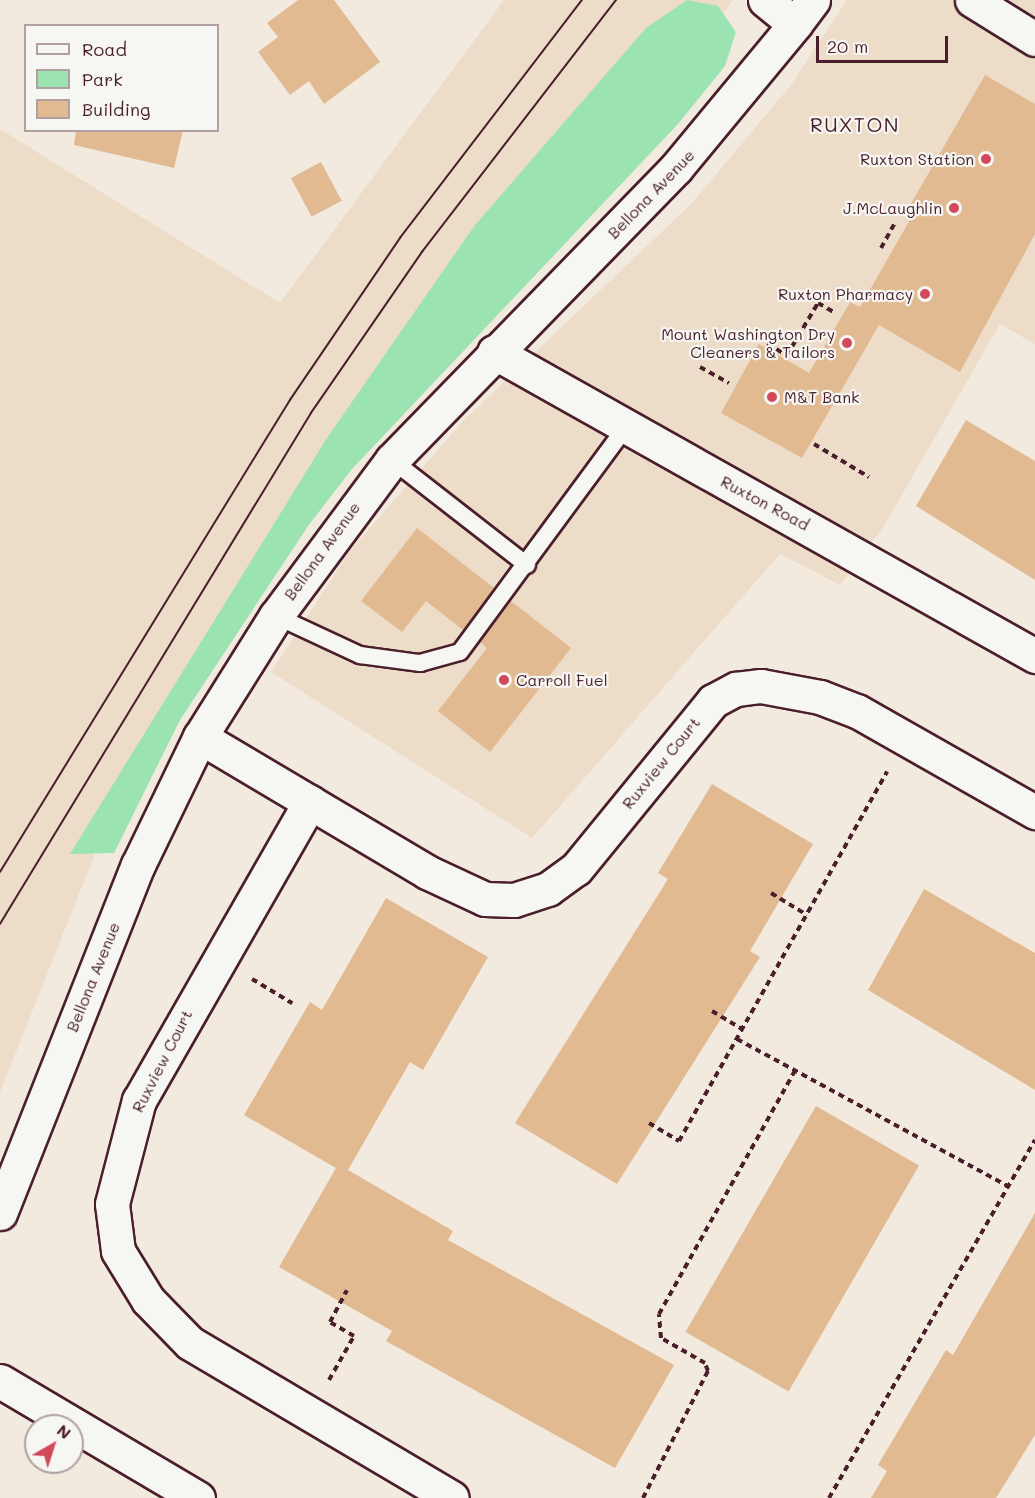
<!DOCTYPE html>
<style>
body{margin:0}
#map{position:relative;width:1035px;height:1498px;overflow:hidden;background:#f2eadf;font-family:Mali,sans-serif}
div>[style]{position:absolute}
.built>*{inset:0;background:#eddcc8}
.green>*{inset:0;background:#9be3b1}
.building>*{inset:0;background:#e1ba92;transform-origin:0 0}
.path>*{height:4px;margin-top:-2px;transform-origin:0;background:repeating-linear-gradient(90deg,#4a1f2b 0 6px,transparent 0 10.5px)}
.roads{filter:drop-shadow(2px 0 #4a1f2b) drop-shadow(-2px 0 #4a1f2b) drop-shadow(0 2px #4a1f2b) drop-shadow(0 -2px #4a1f2b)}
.service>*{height:16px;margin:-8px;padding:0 8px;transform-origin:8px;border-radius:8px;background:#f6f6f2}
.minor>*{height:33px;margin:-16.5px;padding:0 16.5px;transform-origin:16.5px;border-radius:16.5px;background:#f6f6f2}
.tertiary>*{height:33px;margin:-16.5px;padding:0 16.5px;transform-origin:16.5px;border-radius:16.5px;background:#f6f6f2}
.secondary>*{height:33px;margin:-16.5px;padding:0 16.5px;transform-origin:16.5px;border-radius:16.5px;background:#f6f6f2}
.tram>*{height:1.5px;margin:-0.75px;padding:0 0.75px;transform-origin:0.75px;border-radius:0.75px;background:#4a1f2b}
.dots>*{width:16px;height:16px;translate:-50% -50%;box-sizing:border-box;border:3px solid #f6f6f2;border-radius:50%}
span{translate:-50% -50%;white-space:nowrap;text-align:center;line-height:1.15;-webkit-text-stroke:4.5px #f6f6f2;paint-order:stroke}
.poi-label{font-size:16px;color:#4a1f2b}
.right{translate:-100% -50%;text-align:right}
.left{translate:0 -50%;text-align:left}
.street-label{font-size:16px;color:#4a1f2b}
.quarter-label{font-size:20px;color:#4a1f2b;letter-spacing:1.5px}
.legend{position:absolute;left:24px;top:24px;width:195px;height:108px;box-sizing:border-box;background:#f6f6f2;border:2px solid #b1a0a2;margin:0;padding:8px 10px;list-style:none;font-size:18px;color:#4a1f2b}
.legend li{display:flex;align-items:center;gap:12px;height:30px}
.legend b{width:30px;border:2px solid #b1a0a2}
.north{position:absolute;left:24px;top:1414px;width:60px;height:60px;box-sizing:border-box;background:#f6f6f2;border:2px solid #b1a0a2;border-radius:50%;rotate:39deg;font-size:16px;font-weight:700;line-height:24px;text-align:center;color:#4a1f2b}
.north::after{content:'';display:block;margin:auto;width:21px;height:27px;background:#d1495b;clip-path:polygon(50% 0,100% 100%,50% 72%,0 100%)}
.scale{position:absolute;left:816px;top:36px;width:132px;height:27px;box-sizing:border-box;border:3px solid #4a1f2b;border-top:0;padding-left:8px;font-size:18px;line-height:21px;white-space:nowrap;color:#4a1f2b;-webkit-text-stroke:4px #f6f6f2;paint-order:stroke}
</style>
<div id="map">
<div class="built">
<i style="clip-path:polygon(504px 0,733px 0,634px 131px,352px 447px,102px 836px,0 1092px,0 129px,280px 303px)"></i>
<i style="clip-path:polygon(847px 0,1035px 0,1035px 344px,1000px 324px,884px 526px,840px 585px,780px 554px,532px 838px,271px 672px,350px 551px,464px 420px,692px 203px,791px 85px)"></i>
</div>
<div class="green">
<i style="clip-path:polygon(687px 0,718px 6px,736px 32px,725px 66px,678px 124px,352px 469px,308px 526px,180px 720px,114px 853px,70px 854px,327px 438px,475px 225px,646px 28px)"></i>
</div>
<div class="building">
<i style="clip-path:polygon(298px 0,334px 0,380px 62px,324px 104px,309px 81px,290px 95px,258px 52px,278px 37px,267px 23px)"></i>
<i style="clip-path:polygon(985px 75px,1035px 104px,1035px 234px,960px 372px,879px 325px,802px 458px,721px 413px,759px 344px,809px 373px,850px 302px,860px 307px,911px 218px,905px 214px)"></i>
<i style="clip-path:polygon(76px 130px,183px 130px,174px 168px,74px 145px)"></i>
<i style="left:321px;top:162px;width:44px;height:34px;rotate:62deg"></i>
<i style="clip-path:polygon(966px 420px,1035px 461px,1035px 580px,916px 506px)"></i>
<i style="clip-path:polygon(417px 528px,494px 588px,463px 630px,426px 601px,402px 632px,361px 601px)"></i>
<i style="clip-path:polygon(511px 601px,571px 648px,490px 752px,438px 711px,487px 648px,480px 642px)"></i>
<i style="clip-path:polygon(712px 784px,813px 844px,750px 951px,760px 957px,617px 1184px,515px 1123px,668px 879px,658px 873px)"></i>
<i style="clip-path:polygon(924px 889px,1035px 953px,1035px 1090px,868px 990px)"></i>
<i style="clip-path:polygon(386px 898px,488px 957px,423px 1070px,410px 1062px,348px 1170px,453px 1231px,448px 1240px,674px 1365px,615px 1468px,386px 1341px,392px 1331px,279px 1267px,336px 1168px,244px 1115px,310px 1002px,322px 1010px)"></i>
<i style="left:816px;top:1106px;width:119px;height:261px;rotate:30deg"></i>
<i style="clip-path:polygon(1035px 1213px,1035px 1435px,996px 1498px,871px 1498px,887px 1471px,878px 1465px,946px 1350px,953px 1355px)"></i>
</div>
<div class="path">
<i style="left:881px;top:248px;width:31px;rotate:-61deg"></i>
<i style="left:767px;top:344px;width:23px;rotate:29deg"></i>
<i style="left:787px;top:355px;width:61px;rotate:-59.2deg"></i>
<i style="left:818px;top:303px;width:20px;rotate:30deg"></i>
<i style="left:700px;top:367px;width:33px;rotate:29deg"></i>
<i style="left:814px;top:444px;width:64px;rotate:31deg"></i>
<i style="left:771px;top:893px;width:42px;rotate:31.4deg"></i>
<i style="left:252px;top:979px;width:47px;rotate:31deg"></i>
<i style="left:712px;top:1011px;width:35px;rotate:31deg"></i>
<i style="left:737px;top:1039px;width:308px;rotate:28.5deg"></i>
<i style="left:649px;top:1123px;width:35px;rotate:31deg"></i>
<i style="left:679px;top:1141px;width:424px;rotate:-60.6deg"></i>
<i style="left:329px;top:1380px;width:51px;rotate:-60.4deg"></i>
<i style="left:354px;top:1336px;width:28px;rotate:-150deg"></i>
<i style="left:330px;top:1322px;width:36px;rotate:-62deg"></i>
<i style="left:643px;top:1498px;width:143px;rotate:-62.9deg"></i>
<i style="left:708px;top:1371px;width:9px;rotate:-111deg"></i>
<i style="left:705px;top:1363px;width:51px;rotate:-150.4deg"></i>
<i style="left:661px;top:1338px;width:24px;rotate:-95deg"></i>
<i style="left:659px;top:1314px;width:278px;rotate:-60.8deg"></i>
<i style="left:829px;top:1498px;width:413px;rotate:-60.1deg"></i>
</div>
<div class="roads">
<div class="service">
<i style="left:392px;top:460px;width:171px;rotate:37.9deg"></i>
<i style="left:276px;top:616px;width:93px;rotate:24.9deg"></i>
<i style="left:360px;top:655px;width:61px;rotate:7.6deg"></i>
<i style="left:420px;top:663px;width:41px;rotate:-15.4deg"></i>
<i style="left:460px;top:652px;width:278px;rotate:-53.6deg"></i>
</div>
<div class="minor">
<i style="left:972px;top:0;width:74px;rotate:31.8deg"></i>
<i style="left:494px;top:352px;width:621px;rotate:29.33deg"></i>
<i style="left:200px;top:737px;width:264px;rotate:30.7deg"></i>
<i style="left:427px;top:872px;width:64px;rotate:25deg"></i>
<i style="left:485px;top:899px;width:29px;rotate:2deg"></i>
<i style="left:514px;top:900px;width:36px;rotate:-18deg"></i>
<i style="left:548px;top:889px;width:34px;rotate:-36deg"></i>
<i style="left:576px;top:869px;width:217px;rotate:-50.8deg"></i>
<i style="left:713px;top:701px;width:26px;rotate:-28deg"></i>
<i style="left:736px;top:689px;width:25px;rotate:-7deg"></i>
<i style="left:761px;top:686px;width:60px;rotate:10.6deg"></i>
<i style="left:820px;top:697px;width:40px;rotate:21deg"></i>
<i style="left:857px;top:711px;width:205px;rotate:29.6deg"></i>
<i style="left:310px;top:802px;width:344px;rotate:119.8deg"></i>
<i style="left:139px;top:1100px;width:107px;rotate:104.6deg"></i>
<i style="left:112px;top:1204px;width:47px;rotate:82.7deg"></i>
<i style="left:118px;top:1251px;width:57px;rotate:58.5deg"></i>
<i style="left:148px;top:1300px;width:60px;rotate:45.7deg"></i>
<i style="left:190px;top:1343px;width:304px;rotate:30.6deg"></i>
<i style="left:0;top:1381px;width:230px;rotate:30.6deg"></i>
</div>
<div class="tertiary">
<i style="left:765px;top:0;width:38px;rotate:39deg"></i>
<i style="left:795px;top:24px;width:30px;rotate:-53deg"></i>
</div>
<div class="secondary">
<i style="left:0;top:1213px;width:374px;rotate:-68.4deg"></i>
<i style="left:138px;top:865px;width:142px;rotate:-64.2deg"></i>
<i style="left:200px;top:737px;width:143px;rotate:-57.9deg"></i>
<i style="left:276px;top:616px;width:194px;rotate:-53.4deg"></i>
<i style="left:392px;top:460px;width:407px;rotate:-45.8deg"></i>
<i style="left:676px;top:168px;width:187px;rotate:-50.4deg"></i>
</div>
</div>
<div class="tram">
<i style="left:0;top:872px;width:554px;rotate:-58.43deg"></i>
<i style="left:290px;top:400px;width:196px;rotate:-55.8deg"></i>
<i style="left:400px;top:238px;width:300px;rotate:-52.6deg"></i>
<i style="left:0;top:924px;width:598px;rotate:-58.67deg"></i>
<i style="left:311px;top:413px;width:196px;rotate:-55.4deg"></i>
<i style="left:422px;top:252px;width:318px;rotate:-52.4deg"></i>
</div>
<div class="dots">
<i style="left:986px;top:159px;background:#d1495b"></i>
<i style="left:954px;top:208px;background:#d1495b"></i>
<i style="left:925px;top:294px;background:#d1495b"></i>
<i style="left:847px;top:343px;background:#d1495b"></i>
<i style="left:772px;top:397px;background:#d1495b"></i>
<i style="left:504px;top:680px;background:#d1495b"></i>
</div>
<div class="poi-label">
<span class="right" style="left:974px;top:159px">Ruxton Station</span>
<span class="right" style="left:942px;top:208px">J.McLaughlin</span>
<span class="right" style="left:913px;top:294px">Ruxton Pharmacy</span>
<span class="right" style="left:835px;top:343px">Mount Washington Dry<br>Cleaners &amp; Tailors</span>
<span class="left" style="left:784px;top:397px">M&amp;T Bank</span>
<span class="left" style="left:516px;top:680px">Carroll Fuel</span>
</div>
<div class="street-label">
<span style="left:651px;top:194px;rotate:-46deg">Bellona Avenue</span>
<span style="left:765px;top:503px;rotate:28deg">Ruxton Road</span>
<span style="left:322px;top:551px;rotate:-54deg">Bellona Avenue</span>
<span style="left:661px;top:763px;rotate:-51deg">Ruxview Court</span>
<span style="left:93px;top:977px;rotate:-68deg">Bellona Avenue</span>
<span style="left:162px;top:1061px;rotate:-63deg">Ruxview Court</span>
</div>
<div class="quarter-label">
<span style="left:855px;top:124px">RUXTON</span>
</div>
<ul class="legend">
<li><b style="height:8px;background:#f6f6f2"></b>Road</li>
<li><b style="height:16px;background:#9be3b1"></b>Park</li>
<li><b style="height:16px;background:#e1ba92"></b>Building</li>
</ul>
<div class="north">N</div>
<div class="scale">20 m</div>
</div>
